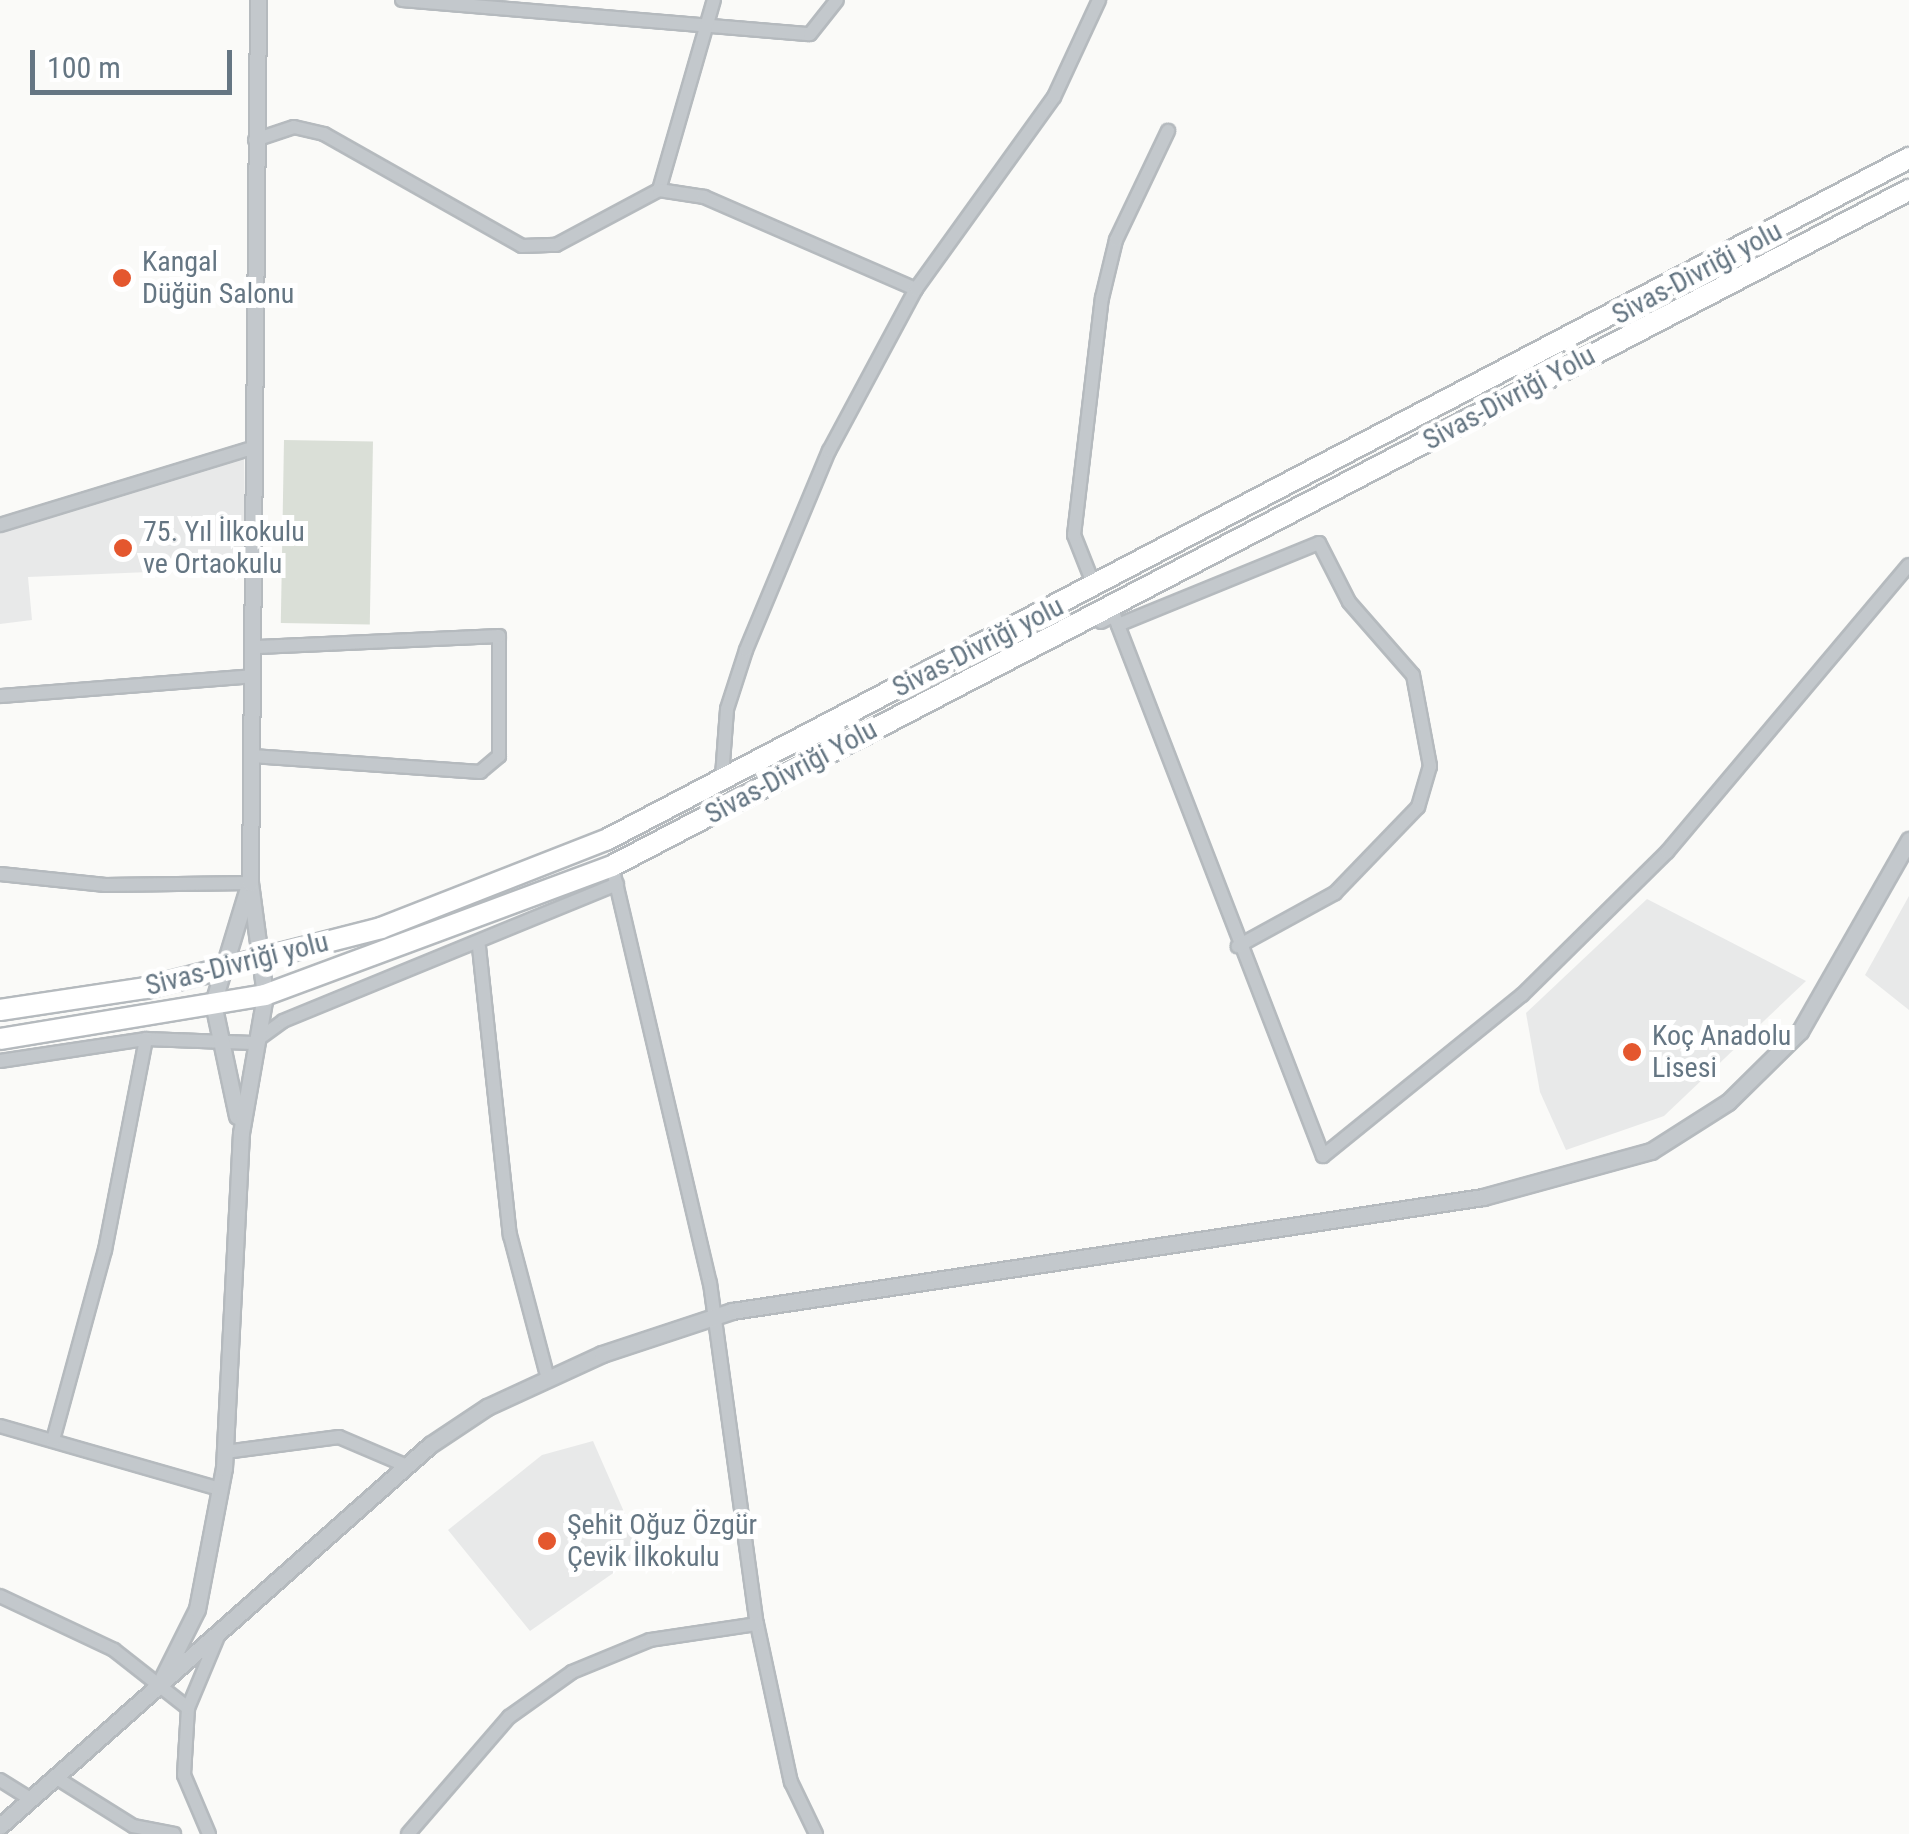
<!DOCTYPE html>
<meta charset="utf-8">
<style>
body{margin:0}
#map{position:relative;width:1909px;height:1834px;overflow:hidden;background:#fafaf8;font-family:"Roboto Condensed",sans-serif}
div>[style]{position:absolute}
.built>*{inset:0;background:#e8e9e9}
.green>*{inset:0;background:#dadfd7;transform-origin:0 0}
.roads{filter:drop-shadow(2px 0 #b5babe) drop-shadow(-2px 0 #b5babe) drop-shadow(0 2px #b5babe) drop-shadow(0 -2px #b5babe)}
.minor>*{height:12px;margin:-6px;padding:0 6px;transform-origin:6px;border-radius:6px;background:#c3c8cc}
.tertiary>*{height:15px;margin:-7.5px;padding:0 7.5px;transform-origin:7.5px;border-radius:7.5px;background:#c3c8cc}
.primary>*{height:20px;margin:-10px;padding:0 10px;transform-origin:10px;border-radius:10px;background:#fff}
.dots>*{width:28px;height:28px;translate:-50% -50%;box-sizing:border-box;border:5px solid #fff;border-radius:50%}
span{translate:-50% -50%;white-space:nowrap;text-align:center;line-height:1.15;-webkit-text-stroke:10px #fff;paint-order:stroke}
.poi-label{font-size:28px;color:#657683}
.left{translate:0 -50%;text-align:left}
.street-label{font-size:28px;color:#657683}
.scale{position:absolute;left:30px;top:50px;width:202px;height:45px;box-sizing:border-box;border:5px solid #657683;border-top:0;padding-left:12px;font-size:30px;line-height:35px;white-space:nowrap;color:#657683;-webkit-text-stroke:8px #fff;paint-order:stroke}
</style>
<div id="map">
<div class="built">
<i style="clip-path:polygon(244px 455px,246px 568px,28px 577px,32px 620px,0 624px,0 529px)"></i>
<i style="clip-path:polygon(1909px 896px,1909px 1010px,1865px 975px)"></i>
<i style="clip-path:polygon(1647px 899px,1806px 981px,1664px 1116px,1566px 1150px,1540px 1092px,1526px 1013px)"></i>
<i style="clip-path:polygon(593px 1441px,642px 1553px,530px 1631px,448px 1530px,542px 1455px)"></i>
</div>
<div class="green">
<i style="left:284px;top:440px;width:89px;height:183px;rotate:1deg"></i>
</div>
<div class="roads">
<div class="minor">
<i style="left:402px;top:0;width:409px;rotate:4.8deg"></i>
<i style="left:810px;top:34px;width:43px;rotate:-51.5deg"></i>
<i style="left:255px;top:140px;width:41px;rotate:-18.4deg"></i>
<i style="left:294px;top:127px;width:31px;rotate:13deg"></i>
<i style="left:324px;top:134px;width:227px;rotate:29.5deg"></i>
<i style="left:522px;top:246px;width:34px;rotate:-2deg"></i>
<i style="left:556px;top:245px;width:117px;rotate:-28.1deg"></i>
<i style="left:659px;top:190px;width:198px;rotate:-73.9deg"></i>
<i style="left:659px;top:190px;width:46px;rotate:8.8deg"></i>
<i style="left:704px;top:197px;width:231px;rotate:23.5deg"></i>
<i style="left:0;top:525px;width:267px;rotate:-17deg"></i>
<i style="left:1095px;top:588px;width:57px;rotate:-111.6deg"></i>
<i style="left:1074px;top:535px;width:239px;rotate:-83.3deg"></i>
<i style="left:1102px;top:298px;width:60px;rotate:-76.4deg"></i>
<i style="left:1116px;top:240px;width:121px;rotate:-64.5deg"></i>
<i style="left:1101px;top:622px;width:15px;rotate:-28deg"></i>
<i style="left:1114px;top:615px;width:580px;rotate:68.88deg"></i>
<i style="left:1323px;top:1156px;width:256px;rotate:-39deg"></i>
<i style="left:1522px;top:995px;width:204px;rotate:-44.6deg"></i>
<i style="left:1667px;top:852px;width:375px;rotate:-49.9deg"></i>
<i style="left:1118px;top:625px;width:217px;rotate:-22.2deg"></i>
<i style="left:1319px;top:543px;width:66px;rotate:63deg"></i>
<i style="left:1349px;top:602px;width:97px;rotate:48.8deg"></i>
<i style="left:1413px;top:675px;width:93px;rotate:79.4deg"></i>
<i style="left:1430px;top:766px;width:43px;rotate:106.3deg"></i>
<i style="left:1418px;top:807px;width:120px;rotate:134deg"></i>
<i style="left:1335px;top:893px;width:111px;rotate:151.3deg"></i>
<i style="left:0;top:696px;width:253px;rotate:-4.5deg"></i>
<i style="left:252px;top:756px;width:229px;rotate:4deg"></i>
<i style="left:480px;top:772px;width:25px;rotate:-40deg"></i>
<i style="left:499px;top:756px;width:120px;rotate:-90deg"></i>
<i style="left:499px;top:636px;width:246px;rotate:177.4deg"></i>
<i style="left:722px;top:776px;width:67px;rotate:-85.7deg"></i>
<i style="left:727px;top:709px;width:62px;rotate:-72.1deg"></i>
<i style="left:746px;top:650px;width:216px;rotate:-67.4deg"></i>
<i style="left:829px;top:451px;width:184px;rotate:-61.8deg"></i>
<i style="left:916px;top:289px;width:236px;rotate:-54.3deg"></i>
<i style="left:1054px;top:97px;width:107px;rotate:-65.1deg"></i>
<i style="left:612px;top:866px;width:428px;rotate:76.8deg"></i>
<i style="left:710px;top:1283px;width:344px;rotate:82.2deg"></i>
<i style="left:757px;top:1624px;width:162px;rotate:77.9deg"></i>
<i style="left:791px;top:1782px;width:58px;rotate:64.3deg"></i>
<i style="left:0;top:874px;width:106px;rotate:6deg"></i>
<i style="left:105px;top:885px;width:145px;rotate:-0.8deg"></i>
<i style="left:479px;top:947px;width:290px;rotate:83.9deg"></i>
<i style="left:510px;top:1235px;width:149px;rotate:75.2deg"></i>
<i style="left:0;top:1061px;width:148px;rotate:-8.6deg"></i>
<i style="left:146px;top:1039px;width:107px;rotate:2.1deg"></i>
<i style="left:253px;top:1043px;width:37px;rotate:-36deg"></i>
<i style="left:283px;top:1021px;width:361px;rotate:-22.3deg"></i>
<i style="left:0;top:1426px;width:229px;rotate:16deg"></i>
<i style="left:53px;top:1440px;width:197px;rotate:-74.7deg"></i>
<i style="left:105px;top:1250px;width:215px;rotate:-79deg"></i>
<i style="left:225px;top:1452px;width:115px;rotate:-7.5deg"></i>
<i style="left:339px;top:1437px;width:74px;rotate:23.1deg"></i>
<i style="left:0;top:1596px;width:126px;rotate:25.3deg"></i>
<i style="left:114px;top:1650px;width:94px;rotate:38.1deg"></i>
<i style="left:55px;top:1777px;width:92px;rotate:32.1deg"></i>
<i style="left:133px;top:1826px;width:42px;rotate:11deg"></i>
<i style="left:0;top:1780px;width:36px;rotate:32deg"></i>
<i style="left:209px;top:1834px;width:64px;rotate:-113deg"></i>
<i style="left:184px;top:1775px;width:67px;rotate:-86.6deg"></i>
<i style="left:188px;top:1708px;width:80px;rotate:-67.3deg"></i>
<i style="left:408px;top:1834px;width:155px;rotate:-49.2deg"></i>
<i style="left:509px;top:1717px;width:77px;rotate:-35.5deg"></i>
<i style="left:572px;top:1672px;width:84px;rotate:-22.3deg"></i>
<i style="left:650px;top:1640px;width:108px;rotate:-8.5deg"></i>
</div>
<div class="tertiary">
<i style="left:237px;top:1116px;width:116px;rotate:-102deg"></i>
<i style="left:213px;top:1003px;width:117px;rotate:-73.1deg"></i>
<i style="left:163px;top:1677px;width:76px;rotate:-63.4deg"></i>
<i style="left:197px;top:1609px;width:144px;rotate:-79.2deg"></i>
<i style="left:224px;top:1468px;width:335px;rotate:-87.1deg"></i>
<i style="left:241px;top:1133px;width:140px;rotate:-80.1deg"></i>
<i style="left:265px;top:995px;width:113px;rotate:-97.6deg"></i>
<i style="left:250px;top:883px;width:883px;rotate:-89.48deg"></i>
<i style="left:0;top:1826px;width:575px;rotate:-41.54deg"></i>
<i style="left:430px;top:1445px;width:69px;rotate:-33.7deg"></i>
<i style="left:487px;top:1407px;width:127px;rotate:-24.7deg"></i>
<i style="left:602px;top:1354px;width:137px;rotate:-18.3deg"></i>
<i style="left:732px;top:1311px;width:760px;rotate:-8.63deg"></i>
<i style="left:1483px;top:1197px;width:174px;rotate:-15.3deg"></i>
<i style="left:1651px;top:1151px;width:91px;rotate:-32.5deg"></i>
<i style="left:1728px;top:1102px;width:101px;rotate:-44.6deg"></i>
<i style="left:1800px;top:1031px;width:220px;rotate:-60.3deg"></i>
</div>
<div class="primary">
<i style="left:0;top:1010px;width:148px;rotate:-8.6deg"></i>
<i style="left:146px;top:988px;width:243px;rotate:-14.3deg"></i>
<i style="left:381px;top:928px;width:242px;rotate:-21.4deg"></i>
<i style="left:606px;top:840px;width:1471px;rotate:-27.63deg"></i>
<i style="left:0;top:1039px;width:269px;rotate:-9.4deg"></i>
<i style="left:265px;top:995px;width:370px;rotate:-20.4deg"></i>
<i style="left:612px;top:866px;width:1463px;rotate:-27.53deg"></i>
</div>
</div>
<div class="dots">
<i style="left:122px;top:278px;background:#e4572e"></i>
<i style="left:123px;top:548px;background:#e4572e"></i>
<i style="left:1632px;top:1052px;background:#e4572e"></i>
<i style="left:547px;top:1541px;background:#e4572e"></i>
</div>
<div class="poi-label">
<span class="left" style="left:142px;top:278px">Kangal<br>Düğün Salonu</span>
<span class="left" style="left:143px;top:548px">75. Yıl İlkokulu<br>ve Ortaokulu</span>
<span class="left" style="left:1652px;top:1052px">Koç Anadolu<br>Lisesi</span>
<span class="left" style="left:567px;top:1541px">Şehit Oğuz Özgür<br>Çevik İlkokulu</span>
</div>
<div class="street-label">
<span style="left:1697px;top:273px;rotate:-28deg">Sivas-Divriği yolu</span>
<span style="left:1509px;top:398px;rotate:-28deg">Sivas-Divriği Yolu</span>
<span style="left:978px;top:647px;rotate:-27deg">Sivas-Divriği yolu</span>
<span style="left:791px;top:772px;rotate:-28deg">Sivas-Divriği Yolu</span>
<span style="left:237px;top:964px;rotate:-14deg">Sivas-Divriği yolu</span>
</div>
<div class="scale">100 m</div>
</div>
